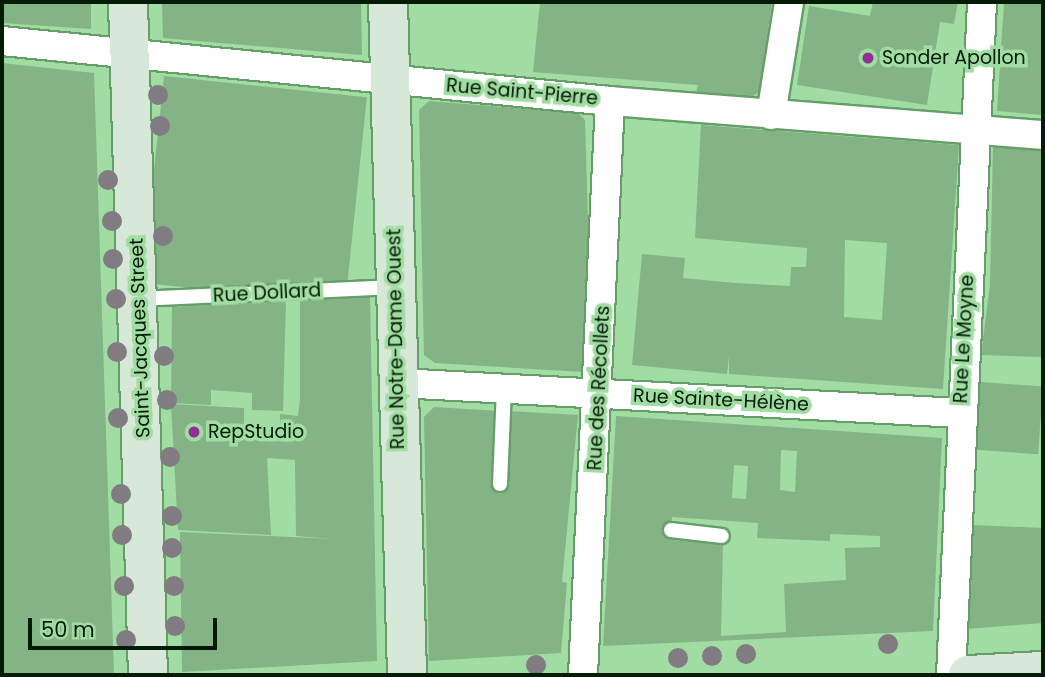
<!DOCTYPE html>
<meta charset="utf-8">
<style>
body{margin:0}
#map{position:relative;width:1045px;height:677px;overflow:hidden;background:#a1dca3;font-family:Poppins,sans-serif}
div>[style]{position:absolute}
.building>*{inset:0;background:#84b386;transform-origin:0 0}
.roads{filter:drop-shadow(2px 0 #659e68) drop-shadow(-2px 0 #659e68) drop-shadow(0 2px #659e68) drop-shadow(0 -2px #659e68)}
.lane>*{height:14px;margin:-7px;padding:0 7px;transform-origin:7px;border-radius:7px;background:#fff}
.street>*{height:28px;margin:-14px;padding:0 14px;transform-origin:14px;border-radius:14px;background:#fff}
.secondary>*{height:38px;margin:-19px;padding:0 19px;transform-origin:19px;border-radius:19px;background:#d7e8d8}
.trees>*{width:20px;height:20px;margin:-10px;border-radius:50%;background:#807c82}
.dots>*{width:19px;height:19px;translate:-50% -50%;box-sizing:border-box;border:4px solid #a1dca3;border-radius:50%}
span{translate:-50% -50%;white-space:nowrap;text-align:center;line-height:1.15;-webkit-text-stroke:7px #a1dca3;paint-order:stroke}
.poi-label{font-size:19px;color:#041b06}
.left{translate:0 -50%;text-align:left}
.street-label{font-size:19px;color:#041b06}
.frame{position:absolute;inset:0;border:4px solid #041b06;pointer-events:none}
.scale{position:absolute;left:28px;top:618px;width:189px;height:32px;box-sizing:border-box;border:4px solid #041b06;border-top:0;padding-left:9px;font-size:21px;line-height:24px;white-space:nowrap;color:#041b06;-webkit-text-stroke:5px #a1dca3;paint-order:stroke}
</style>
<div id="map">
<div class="building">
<i style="clip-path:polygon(2px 2px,91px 2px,91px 29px,2px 23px)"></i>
<i style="clip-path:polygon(162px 2px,361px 2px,362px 55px,163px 38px)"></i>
<i style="clip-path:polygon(540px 2px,772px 2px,759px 92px,750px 98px,696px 93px,698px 85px,533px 72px)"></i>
<i style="clip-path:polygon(873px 2px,958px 2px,954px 24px,940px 22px,927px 105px,797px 85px,809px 6px,870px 16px)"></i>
<i style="clip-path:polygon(1004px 2px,1043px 2px,1043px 115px,997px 111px)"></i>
<i style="clip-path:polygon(2px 63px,94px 73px,114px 674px,2px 675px)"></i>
<i style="left:164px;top:76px;width:204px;height:208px;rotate:6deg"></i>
<i style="clip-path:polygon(429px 101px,578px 113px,585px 120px,589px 257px,583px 372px,435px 363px,424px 355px,419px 110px)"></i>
<i style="clip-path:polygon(evenodd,701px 125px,959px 145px,943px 389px,729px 374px,729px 356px,727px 374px,632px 365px,642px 254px,685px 258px,683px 278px,735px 283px,790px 286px,791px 267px,806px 267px,807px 248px,695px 238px,701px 125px,845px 240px,887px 243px,882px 320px,844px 317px,845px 240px)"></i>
<i style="clip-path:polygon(993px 146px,1043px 150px,1043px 357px,981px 355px,990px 285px)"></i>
<i style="clip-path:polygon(370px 296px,377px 661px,182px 672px,180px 532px,335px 539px,296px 536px,295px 460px,267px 458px,271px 535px,178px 530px,171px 404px,244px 408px,244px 435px,280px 436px,280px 414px,298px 416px,300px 399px,300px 299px)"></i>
<i style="clip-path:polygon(286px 300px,283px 411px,252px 410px,252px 393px,211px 390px,211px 405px,171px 403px,172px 307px)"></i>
<i style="left:980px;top:382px;width:63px;height:68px;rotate:4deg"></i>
<i style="clip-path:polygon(434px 407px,499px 411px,494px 487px,503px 487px,507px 411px,578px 415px,562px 582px,567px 583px,561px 653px,429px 661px,424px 417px)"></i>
<i style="clip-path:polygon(evenodd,616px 416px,942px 438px,933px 631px,603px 646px,616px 416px,781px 450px,797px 451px,795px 492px,780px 490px,781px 450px,616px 416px,734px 465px,748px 466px,746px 499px,732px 498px,734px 465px,616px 416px,672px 517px,758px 523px,757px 538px,830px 541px,830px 534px,880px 536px,880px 547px,845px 548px,846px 580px,784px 584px,786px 632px,721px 636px,723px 543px,671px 540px,672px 517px)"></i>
<i style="clip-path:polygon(972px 525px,1043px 528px,1043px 623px,966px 629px)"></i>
</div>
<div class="roads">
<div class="lane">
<i style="left:139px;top:299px;width:255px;rotate:-2.7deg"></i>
<i style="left:500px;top:484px;width:94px;rotate:-87.6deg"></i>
<i style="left:671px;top:530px;width:51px;rotate:6.7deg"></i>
</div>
<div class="street">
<i style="left:2px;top:41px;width:611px;rotate:5.64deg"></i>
<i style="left:610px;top:101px;width:434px;rotate:4.5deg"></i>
<i style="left:771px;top:115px;width:114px;rotate:-80.9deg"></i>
<i style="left:398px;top:383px;width:563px;rotate:3.06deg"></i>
<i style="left:583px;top:675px;width:575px;rotate:-87.31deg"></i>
<i style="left:951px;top:675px;width:674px;rotate:-87.36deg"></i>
</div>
<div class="secondary">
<i style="left:128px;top:2px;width:673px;rotate:88.3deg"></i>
<i style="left:388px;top:2px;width:673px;rotate:88.38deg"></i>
<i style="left:968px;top:675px;width:75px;rotate:-3.1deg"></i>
</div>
</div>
<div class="trees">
<i style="left:158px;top:95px"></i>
<i style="left:160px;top:126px"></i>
<i style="left:108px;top:180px"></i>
<i style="left:112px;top:221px"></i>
<i style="left:163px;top:236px"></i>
<i style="left:113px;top:259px"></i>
<i style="left:116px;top:299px"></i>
<i style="left:117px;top:352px"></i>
<i style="left:164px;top:356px"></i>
<i style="left:167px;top:400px"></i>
<i style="left:118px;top:418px"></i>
<i style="left:170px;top:457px"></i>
<i style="left:121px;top:494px"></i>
<i style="left:172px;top:516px"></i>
<i style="left:122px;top:535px"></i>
<i style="left:172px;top:548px"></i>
<i style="left:124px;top:586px"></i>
<i style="left:174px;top:586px"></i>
<i style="left:175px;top:626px"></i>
<i style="left:126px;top:640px"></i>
<i style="left:888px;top:644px"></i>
<i style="left:746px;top:654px"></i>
<i style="left:712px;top:656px"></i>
<i style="left:678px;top:658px"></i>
<i style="left:536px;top:665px"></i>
</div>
<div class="dots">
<i style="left:868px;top:58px;background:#912f96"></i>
<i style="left:194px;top:432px;background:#912f96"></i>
</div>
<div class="poi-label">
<span class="left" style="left:882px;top:58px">Sonder Apollon</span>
<span class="left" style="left:208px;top:432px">RepStudio</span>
</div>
<div class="street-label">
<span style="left:522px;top:92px;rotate:5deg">Rue Saint-Pierre</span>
<span style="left:267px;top:293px;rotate:-3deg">Rue Dollard</span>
<span style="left:140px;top:338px;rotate:-92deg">Saint-Jacques Street</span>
<span style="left:396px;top:339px;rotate:-91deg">Rue Notre-Dame Ouest</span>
<span style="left:964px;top:339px;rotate:-87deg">Rue Le Moyne</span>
<span style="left:599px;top:388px;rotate:-87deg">Rue des Récollets</span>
<span style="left:721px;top:400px;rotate:3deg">Rue Sainte-Hélène</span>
</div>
<div class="frame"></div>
<div class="scale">50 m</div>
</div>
